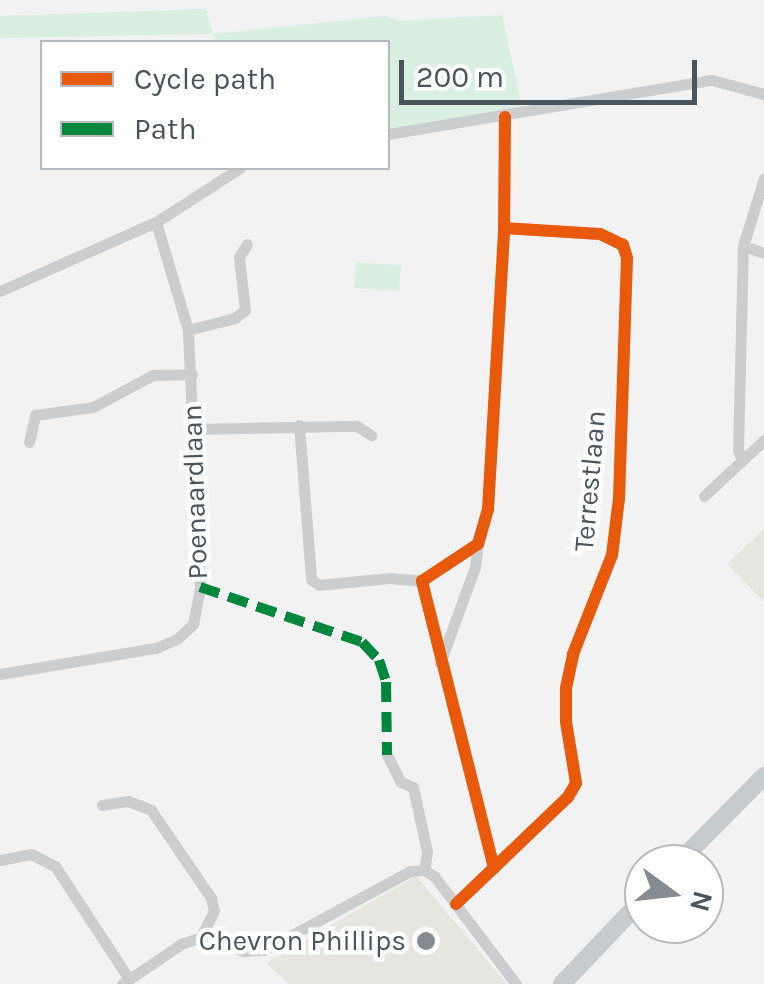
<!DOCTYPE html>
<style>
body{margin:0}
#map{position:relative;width:764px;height:984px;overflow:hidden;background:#f2f2f2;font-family:Karla,sans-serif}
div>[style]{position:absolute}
.commercial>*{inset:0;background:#e6e5e0}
.green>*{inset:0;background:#d8efe1;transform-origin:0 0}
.minor>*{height:11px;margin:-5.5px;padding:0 5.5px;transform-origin:5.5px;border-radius:5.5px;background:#cccdcf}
.primary>*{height:18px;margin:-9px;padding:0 9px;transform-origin:9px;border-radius:9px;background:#c8cbce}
.quiet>*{height:10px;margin-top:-5px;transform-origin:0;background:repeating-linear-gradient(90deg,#00873e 0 20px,transparent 0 30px)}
.cycleway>*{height:12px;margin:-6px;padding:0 6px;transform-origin:6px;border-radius:6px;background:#e8590c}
.dots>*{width:28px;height:28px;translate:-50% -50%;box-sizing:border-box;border:5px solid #fff;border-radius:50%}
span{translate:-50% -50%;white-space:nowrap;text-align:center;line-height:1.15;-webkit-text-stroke:9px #fff;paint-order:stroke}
.street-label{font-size:28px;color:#4a545d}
.poi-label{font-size:28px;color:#4a545d}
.right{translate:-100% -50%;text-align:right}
.legend{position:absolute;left:40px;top:40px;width:350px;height:130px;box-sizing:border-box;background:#fff;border:2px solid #b7bbbe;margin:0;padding:12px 18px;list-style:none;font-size:30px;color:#4a545d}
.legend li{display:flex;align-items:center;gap:20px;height:50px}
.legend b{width:50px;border:2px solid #b7bbbe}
.north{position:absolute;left:624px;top:844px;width:100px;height:100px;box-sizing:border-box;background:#fff;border:2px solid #b7bbbe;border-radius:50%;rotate:105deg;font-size:28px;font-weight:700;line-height:40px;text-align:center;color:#4a545d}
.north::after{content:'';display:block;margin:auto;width:35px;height:45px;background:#858b91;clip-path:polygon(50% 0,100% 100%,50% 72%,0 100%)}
.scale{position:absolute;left:399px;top:60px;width:298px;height:45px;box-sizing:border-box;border:5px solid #4a545d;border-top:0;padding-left:12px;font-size:30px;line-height:35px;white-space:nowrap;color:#4a545d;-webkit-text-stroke:8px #fff;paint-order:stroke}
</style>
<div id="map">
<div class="commercial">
<i style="clip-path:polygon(764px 529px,764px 602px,727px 564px)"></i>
<i style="clip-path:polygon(416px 876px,507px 984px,289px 984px,266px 963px)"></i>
</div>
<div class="green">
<i style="clip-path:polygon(206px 9px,213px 34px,386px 16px,401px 21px,502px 15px,523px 111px,388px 129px,388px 42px,215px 42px,212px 34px,0 38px,0 16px)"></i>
<i style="left:356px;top:262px;width:45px;height:26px;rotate:4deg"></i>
</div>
<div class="minor">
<i style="left:388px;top:134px;width:328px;rotate:-9.5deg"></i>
<i style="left:712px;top:80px;width:54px;rotate:15.1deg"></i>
<i style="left:743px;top:246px;width:22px;rotate:18deg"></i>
<i style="left:0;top:291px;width:171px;rotate:-23.9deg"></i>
<i style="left:156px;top:222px;width:100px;rotate:-32.7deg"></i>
<i style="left:188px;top:330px;width:49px;rotate:-14.3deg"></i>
<i style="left:235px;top:318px;width:13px;rotate:-39deg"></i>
<i style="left:245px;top:310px;width:53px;rotate:-96.5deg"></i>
<i style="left:239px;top:257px;width:15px;rotate:-58deg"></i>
<i style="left:299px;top:425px;width:154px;rotate:85.5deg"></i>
<i style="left:311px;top:579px;width:10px;rotate:37deg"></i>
<i style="left:319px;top:585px;width:71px;rotate:-5.6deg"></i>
<i style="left:390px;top:578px;width:32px;rotate:5deg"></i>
<i style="left:194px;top:429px;width:163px;rotate:-1.1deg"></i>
<i style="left:357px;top:426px;width:17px;rotate:33deg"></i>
<i style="left:29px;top:442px;width:28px;rotate:-77deg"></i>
<i style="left:35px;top:415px;width:59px;rotate:-7.9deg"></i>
<i style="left:93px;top:407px;width:68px;rotate:-28.1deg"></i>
<i style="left:153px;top:375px;width:39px;rotate:-1deg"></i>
<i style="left:742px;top:460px;width:11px;rotate:-112deg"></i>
<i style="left:738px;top:450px;width:204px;rotate:-88.6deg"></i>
<i style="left:743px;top:246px;width:71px;rotate:-72.8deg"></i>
<i style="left:704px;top:496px;width:82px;rotate:-43deg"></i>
<i style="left:440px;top:663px;width:102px;rotate:-70deg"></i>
<i style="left:475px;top:567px;width:23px;rotate:-83deg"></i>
<i style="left:0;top:674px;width:158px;rotate:-9.5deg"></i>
<i style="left:156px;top:648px;width:23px;rotate:-23deg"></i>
<i style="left:177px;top:639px;width:22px;rotate:-43deg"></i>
<i style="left:193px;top:624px;width:38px;rotate:-79deg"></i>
<i style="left:200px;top:587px;width:257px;rotate:-92.7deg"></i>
<i style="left:188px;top:330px;width:113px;rotate:-106.5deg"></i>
<i style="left:387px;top:755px;width:30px;rotate:63deg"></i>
<i style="left:401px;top:782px;width:13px;rotate:23deg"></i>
<i style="left:413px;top:787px;width:66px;rotate:77.8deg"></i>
<i style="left:427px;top:852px;width:18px;rotate:99deg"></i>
<i style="left:102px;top:805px;width:26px;rotate:-9deg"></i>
<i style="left:128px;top:801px;width:25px;rotate:21deg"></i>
<i style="left:151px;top:810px;width:107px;rotate:55.7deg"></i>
<i style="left:211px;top:898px;width:13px;rotate:77deg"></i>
<i style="left:214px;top:911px;width:29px;rotate:117deg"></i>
<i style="left:0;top:860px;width:32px;rotate:-11deg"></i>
<i style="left:31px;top:854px;width:27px;rotate:27deg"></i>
<i style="left:55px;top:866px;width:135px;rotate:56.8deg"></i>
<i style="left:494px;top:868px;width:296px;rotate:-104.1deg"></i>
<i style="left:422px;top:581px;width:67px;rotate:-33.5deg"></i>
<i style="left:478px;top:544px;width:36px;rotate:-74deg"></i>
<i style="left:488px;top:509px;width:281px;rotate:-86.7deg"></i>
<i style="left:504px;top:228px;width:111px;rotate:-89.5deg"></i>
<i style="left:424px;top:870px;width:12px;rotate:31deg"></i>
<i style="left:434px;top:876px;width:136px;rotate:52.8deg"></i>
<i style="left:456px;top:904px;width:155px;rotate:-43.7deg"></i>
<i style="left:568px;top:797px;width:16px;rotate:-60deg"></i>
<i style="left:576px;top:783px;width:62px;rotate:-99.3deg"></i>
<i style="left:566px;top:722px;width:34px;rotate:-90deg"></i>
<i style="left:566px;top:688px;width:35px;rotate:-78deg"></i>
<i style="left:573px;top:654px;width:106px;rotate:-68.5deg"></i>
<i style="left:612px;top:555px;width:57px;rotate:-83deg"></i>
<i style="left:619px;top:498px;width:240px;rotate:-88.1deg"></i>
<i style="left:627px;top:258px;width:14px;rotate:-107deg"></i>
<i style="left:623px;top:245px;width:25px;rotate:-154deg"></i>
<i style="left:600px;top:234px;width:96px;rotate:-176.4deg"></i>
<i style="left:122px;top:984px;width:71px;rotate:-34.1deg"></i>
<i style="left:181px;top:944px;width:21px;rotate:-19deg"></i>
<i style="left:201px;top:937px;width:44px;rotate:18.4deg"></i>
<i style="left:243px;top:951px;width:21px;rotate:-3deg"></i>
<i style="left:264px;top:950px;width:166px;rotate:-28.4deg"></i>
<i style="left:410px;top:871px;width:14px;rotate:-4deg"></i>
</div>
<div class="primary">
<i style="left:677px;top:864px;width:124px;rotate:-45.3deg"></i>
<i style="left:562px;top:984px;width:119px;rotate:-46.4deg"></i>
</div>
<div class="quiet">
<i style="left:200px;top:587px;width:171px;rotate:18.8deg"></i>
<i style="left:362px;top:642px;width:25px;rotate:47deg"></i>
<i style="left:379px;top:660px;width:23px;rotate:72deg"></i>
<i style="left:386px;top:682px;width:73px;rotate:89.2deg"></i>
</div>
<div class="cycleway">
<i style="left:494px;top:868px;width:296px;rotate:-104.1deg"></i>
<i style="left:422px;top:581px;width:67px;rotate:-33.5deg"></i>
<i style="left:478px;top:544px;width:36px;rotate:-74deg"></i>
<i style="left:488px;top:509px;width:281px;rotate:-86.7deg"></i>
<i style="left:504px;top:228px;width:111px;rotate:-89.5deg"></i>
<i style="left:456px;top:904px;width:155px;rotate:-43.7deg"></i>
<i style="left:568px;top:797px;width:16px;rotate:-60deg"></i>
<i style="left:576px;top:783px;width:62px;rotate:-99.3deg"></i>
<i style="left:566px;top:722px;width:34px;rotate:-90deg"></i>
<i style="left:566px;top:688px;width:35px;rotate:-78deg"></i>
<i style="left:573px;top:654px;width:106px;rotate:-68.5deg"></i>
<i style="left:612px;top:555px;width:57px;rotate:-83deg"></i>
<i style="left:619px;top:498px;width:240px;rotate:-88.1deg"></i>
<i style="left:627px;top:258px;width:14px;rotate:-107deg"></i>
<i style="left:623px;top:245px;width:25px;rotate:-154deg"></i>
<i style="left:600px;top:234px;width:96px;rotate:-176.4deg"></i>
</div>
<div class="dots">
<i style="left:426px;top:941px;background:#858b91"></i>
</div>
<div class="street-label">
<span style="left:590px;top:481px;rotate:-85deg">Terrestlaan</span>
<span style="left:195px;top:492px;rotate:-92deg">Poenaardlaan</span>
</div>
<div class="poi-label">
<span class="right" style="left:406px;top:941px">Chevron Phillips</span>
</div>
<ul class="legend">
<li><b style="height:12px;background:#e8590c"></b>Cycle path</li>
<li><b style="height:12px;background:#00873e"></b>Path</li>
</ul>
<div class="north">N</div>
<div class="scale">200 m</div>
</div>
